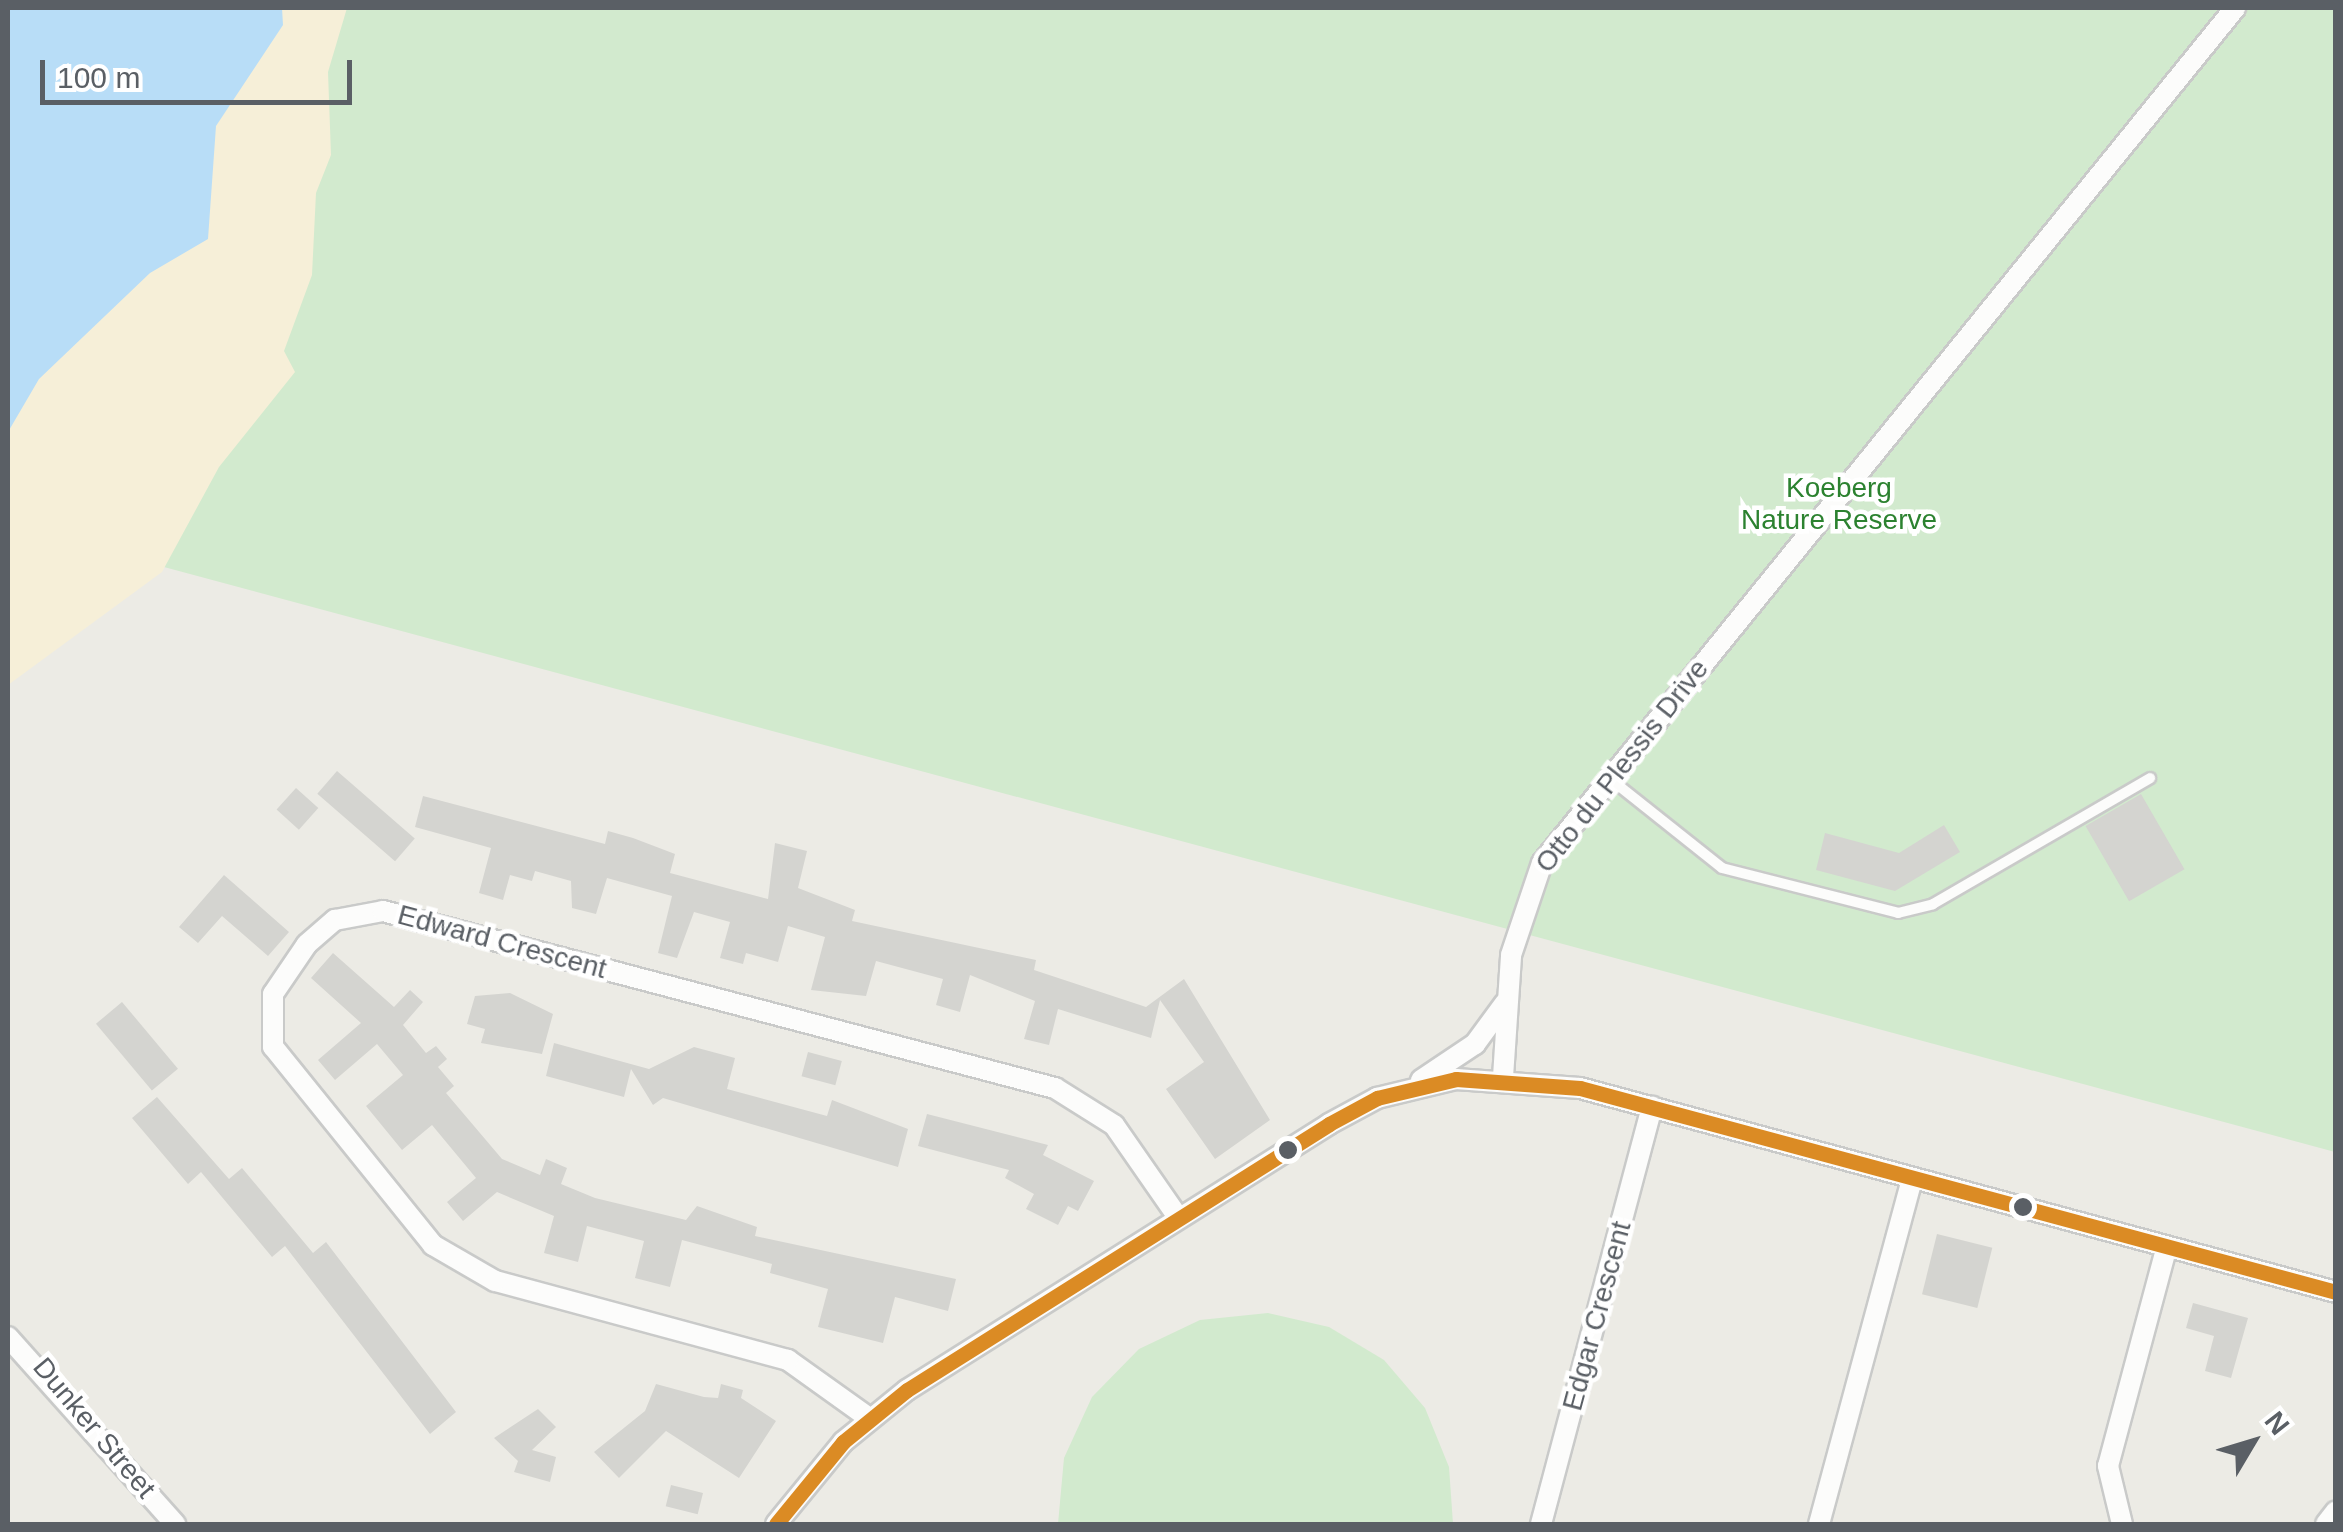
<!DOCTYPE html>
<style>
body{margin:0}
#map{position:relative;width:2343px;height:1532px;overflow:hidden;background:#ecebe5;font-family:Helvetica,sans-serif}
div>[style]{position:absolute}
.green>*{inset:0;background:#d2eace}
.sand>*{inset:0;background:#f6efd8}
.water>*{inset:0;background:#b8ddf7}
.building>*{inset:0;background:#d4d4d0;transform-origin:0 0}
.roads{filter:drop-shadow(2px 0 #c9cac9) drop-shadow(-2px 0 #c9cac9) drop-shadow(0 2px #c9cac9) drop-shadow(0 -2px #c9cac9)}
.lane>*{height:10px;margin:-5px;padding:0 5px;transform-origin:5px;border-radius:5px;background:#fcfcfb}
.street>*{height:20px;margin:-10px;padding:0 10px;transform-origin:10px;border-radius:10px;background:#fcfcfb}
.bus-1>*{height:15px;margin:-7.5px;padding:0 7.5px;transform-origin:7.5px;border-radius:7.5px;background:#db8b24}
.dots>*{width:28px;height:28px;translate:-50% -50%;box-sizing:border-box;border:5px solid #fff;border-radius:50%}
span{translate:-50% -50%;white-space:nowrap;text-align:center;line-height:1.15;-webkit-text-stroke:9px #fff;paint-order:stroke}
.park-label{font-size:28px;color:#2c8230}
.street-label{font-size:28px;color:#5a5f65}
.frame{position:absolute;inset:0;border:10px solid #5a5f65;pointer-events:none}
.north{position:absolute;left:2203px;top:1392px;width:100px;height:100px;-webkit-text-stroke:8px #fff;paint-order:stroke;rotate:52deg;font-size:28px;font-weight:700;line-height:40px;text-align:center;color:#5a5f65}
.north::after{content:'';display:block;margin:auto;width:35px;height:45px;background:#5a5f65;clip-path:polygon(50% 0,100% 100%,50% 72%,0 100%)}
.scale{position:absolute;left:40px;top:60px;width:312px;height:45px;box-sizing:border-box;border:5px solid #5a5f65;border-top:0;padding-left:12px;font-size:30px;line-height:35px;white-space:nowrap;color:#5a5f65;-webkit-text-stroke:8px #fff;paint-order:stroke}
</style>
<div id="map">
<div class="green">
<i style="clip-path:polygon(341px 8px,2335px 8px,2335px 1152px,45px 535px)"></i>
<i style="clip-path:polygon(1268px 1313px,1329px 1327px,1384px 1360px,1425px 1408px,1449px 1467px,1453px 1524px,1058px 1524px,1064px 1458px,1092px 1397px,1139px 1349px,1200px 1320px)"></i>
</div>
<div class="sand">
<i style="clip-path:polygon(8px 8px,347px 8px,328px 72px,331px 155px,316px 193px,312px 275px,284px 351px,295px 372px,219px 467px,162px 572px,8px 685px)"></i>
</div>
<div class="water">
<i style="clip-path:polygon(8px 8px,282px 8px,283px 25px,216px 126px,208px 239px,150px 273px,39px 379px,8px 432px)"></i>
</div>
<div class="building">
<i style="left:337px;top:771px;width:103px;height:30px;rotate:41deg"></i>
<i style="left:296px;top:788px;width:30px;height:29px;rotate:42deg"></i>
<i style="left:2141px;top:794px;width:87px;height:64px;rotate:60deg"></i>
<i style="clip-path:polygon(423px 796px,605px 844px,608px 831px,633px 838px,675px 854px,670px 873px,768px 899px,775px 843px,807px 851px,798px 888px,855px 910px,852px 921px,1036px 960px,1034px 970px,1146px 1007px,1184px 979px,1270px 1120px,1215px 1159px,1166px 1089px,1204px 1062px,1160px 1000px,1151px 1038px,1058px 1009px,1049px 1045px,1024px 1039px,1035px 1001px,970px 975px,960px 1012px,936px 1005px,943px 979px,876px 961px,866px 996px,811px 990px,825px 937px,788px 926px,778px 962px,746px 953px,743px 964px,720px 958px,730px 922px,694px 912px,677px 958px,658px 953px,672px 896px,607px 878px,596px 914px,572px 908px,571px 881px,535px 871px,532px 881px,510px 875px,503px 900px,479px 893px,491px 848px,415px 827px)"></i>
<i style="clip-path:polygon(1944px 825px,1960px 852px,1895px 891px,1816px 870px,1825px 833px,1899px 853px)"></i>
<i style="clip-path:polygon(224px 875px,289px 932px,268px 956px,222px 916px,198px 943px,179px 927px)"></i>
<i style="clip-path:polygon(333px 953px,394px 1007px,410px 990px,423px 1002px,403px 1025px,426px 1053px,436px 1046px,447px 1059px,438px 1067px,454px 1086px,446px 1093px,502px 1159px,540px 1175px,546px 1159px,567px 1168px,561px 1184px,595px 1198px,686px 1220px,697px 1206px,757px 1227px,755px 1236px,956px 1279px,948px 1311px,895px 1297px,883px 1343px,818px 1327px,828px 1289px,770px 1273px,772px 1264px,682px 1240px,670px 1287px,635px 1278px,644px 1241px,587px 1226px,578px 1262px,544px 1253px,554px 1216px,497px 1192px,463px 1221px,447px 1202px,476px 1178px,432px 1125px,402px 1150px,366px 1106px,403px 1075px,377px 1044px,335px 1080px,318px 1060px,361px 1023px,311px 978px)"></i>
<i style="clip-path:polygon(510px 993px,553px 1014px,542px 1054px,481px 1043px,485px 1029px,467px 1024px,475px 996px)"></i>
<i style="left:122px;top:1002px;width:87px;height:34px;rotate:50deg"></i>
<i style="clip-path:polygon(554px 1043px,649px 1069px,694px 1047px,735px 1058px,727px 1089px,827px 1116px,832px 1100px,908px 1129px,898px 1167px,663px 1098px,653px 1105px,631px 1069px,624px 1097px,546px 1076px)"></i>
<i style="left:808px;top:1052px;width:35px;height:25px;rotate:15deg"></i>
<i style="clip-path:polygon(157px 1097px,229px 1179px,242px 1168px,313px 1253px,326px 1242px,456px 1412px,430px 1434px,285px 1246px,272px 1257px,201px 1172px,188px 1184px,132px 1118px)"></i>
<i style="clip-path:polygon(927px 1114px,1048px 1145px,1043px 1155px,1094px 1181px,1078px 1211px,1068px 1206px,1058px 1225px,1026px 1209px,1034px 1194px,1005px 1178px,1009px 1170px,918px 1146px)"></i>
<i style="left:1937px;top:1234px;width:57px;height:62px;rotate:14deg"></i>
<i style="clip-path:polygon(2193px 1303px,2248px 1318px,2231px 1378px,2205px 1371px,2214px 1336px,2186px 1328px)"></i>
<i style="clip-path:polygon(656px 1384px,704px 1397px,718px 1398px,721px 1384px,743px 1390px,741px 1398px,776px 1421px,739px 1478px,666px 1431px,619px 1478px,594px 1452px,645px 1411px)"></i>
<i style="clip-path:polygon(538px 1409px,556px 1427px,532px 1450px,556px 1457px,550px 1482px,514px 1472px,518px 1461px,494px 1438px)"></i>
<i style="left:671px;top:1485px;width:33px;height:22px;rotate:14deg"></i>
</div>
<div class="roads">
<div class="lane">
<i style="left:1609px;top:778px;width:144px;rotate:38.5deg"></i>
<i style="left:1722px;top:868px;width:182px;rotate:14.3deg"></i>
<i style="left:1898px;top:913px;width:36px;rotate:-14deg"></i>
<i style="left:1933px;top:904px;width:251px;rotate:-30.1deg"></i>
</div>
<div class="street">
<i style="left:1503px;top:1077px;width:122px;rotate:-86.2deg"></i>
<i style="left:1511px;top:955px;width:97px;rotate:-71.4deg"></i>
<i style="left:1542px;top:863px;width:1101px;rotate:-50.97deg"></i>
<i style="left:1421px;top:1080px;width:65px;rotate:-33.7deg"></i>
<i style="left:1475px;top:1044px;width:51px;rotate:-53.8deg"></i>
<i style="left:8px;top:1337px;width:251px;rotate:48.2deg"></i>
<i style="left:869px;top:1418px;width:100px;rotate:-144.4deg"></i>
<i style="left:788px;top:1360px;width:303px;rotate:-164.9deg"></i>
<i style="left:495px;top:1281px;width:72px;rotate:-149.9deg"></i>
<i style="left:433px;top:1245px;width:255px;rotate:-128.9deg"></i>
<i style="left:273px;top:1047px;width:53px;rotate:-90deg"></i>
<i style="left:273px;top:994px;width:60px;rotate:-55.8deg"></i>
<i style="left:307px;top:944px;width:37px;rotate:-41deg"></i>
<i style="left:335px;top:920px;width:49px;rotate:-10.6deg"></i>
<i style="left:383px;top:911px;width:695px;rotate:14.76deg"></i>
<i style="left:1055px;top:1088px;width:70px;rotate:32.1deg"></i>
<i style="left:1114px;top:1125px;width:112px;rotate:55.2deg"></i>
<i style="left:776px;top:1524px;width:106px;rotate:-50.7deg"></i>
<i style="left:843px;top:1442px;width:82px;rotate:-39.1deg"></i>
<i style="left:907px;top:1390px;width:499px;rotate:-32.2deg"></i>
<i style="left:1329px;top:1124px;width:55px;rotate:-28.4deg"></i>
<i style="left:1377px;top:1098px;width:81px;rotate:-13.5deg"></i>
<i style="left:1456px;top:1079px;width:124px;rotate:4.2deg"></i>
<i style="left:1580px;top:1088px;width:783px;rotate:15.1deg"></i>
<i style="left:1541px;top:1524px;width:432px;rotate:-75.1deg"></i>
<i style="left:1819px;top:1524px;width:356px;rotate:-74.9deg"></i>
<i style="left:2122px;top:1524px;width:60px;rotate:-103.6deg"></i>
<i style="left:2108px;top:1466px;width:225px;rotate:-75deg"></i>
<i style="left:2326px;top:1524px;width:16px;rotate:-52deg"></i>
</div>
</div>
<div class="bus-1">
<i style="left:776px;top:1524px;width:106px;rotate:-50.7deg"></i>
<i style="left:843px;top:1442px;width:82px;rotate:-39.1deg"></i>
<i style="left:907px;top:1390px;width:499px;rotate:-32.2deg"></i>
<i style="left:1329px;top:1124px;width:55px;rotate:-28.4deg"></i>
<i style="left:1377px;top:1098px;width:81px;rotate:-13.5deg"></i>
<i style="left:1456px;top:1079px;width:124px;rotate:4.2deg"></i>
<i style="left:1580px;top:1088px;width:783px;rotate:15.1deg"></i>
</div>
<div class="dots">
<i style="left:1288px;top:1150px;background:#5a5f65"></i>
<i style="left:2023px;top:1207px;background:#5a5f65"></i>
</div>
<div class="park-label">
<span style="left:1839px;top:504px">Koeberg<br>Nature Reserve</span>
</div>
<div class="street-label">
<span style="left:1622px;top:766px;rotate:-52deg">Otto du Plessis Drive</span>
<span style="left:502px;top:942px;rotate:15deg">Edward Crescent</span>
<span style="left:1597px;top:1316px;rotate:-75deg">Edgar Crescent</span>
<span style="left:94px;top:1428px;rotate:50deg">Dunker Street</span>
</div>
<div class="frame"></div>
<div class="north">N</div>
<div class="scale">100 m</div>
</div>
